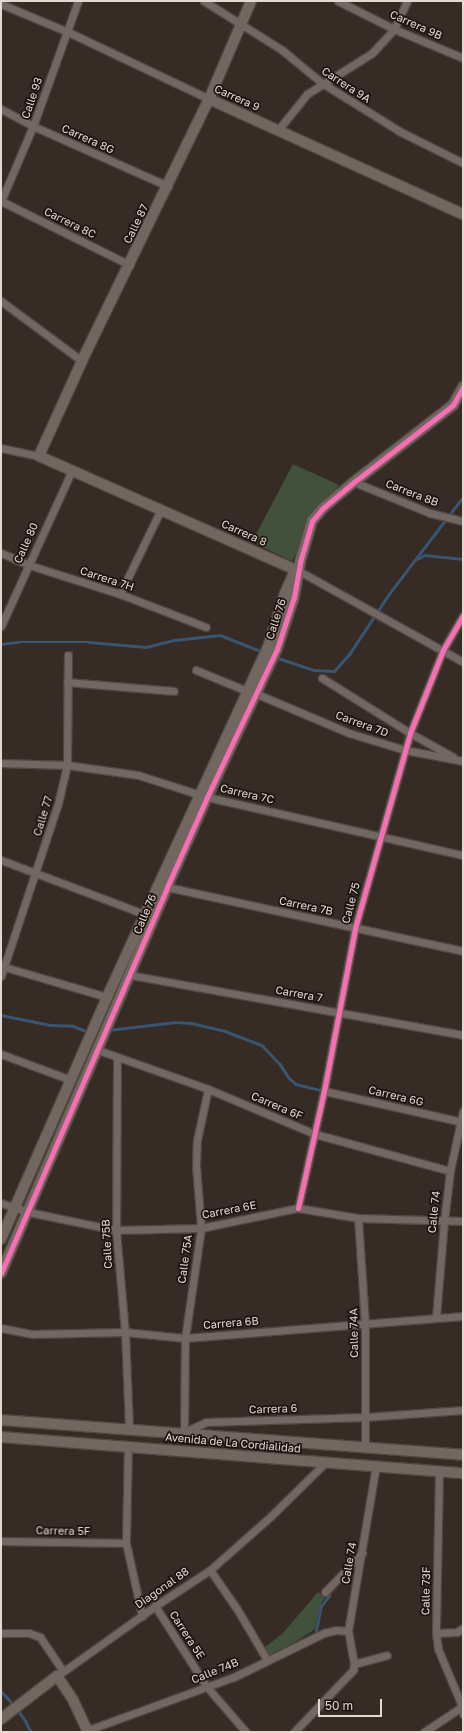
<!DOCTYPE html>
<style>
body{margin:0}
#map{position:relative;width:464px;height:1733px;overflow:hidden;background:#372b25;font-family:"Golos Text",sans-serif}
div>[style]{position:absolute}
.green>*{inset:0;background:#42513c}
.stream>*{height:2.5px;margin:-1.25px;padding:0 1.25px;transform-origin:1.25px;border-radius:1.25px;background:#395571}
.roads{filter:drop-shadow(1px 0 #524741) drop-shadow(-1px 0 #524741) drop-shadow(0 1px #524741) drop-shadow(0 -1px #524741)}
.street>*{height:7px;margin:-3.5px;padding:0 3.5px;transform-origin:3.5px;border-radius:3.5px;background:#716763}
.secondary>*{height:10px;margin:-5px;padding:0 5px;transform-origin:5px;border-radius:5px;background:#726760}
.cycleway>*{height:5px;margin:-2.5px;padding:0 2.5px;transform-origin:2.5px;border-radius:2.5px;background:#f96db3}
span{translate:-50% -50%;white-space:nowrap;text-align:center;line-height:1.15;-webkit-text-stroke:3.5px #1e140f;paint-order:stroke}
.street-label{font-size:11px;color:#e6d7d1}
.frame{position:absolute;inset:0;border:2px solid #e6d7d1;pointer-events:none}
.scale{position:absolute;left:318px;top:1699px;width:64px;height:18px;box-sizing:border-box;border:2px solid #e6d7d1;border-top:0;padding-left:5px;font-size:12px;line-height:14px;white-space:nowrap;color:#e6d7d1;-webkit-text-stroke:3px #1e140f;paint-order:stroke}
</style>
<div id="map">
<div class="green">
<i style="clip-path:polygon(293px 464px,339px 485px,321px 506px,292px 561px,252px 542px)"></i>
<i style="clip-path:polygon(318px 1592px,325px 1598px,320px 1605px,315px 1629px,292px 1644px,269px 1655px,264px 1648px,283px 1633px)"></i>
</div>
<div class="stream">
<i style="left:415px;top:560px;width:11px;rotate:-27deg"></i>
<i style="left:425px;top:555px;width:38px;rotate:6deg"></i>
<i style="left:1px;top:644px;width:17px;rotate:-7deg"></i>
<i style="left:18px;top:642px;width:71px"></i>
<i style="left:89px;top:642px;width:57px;rotate:5deg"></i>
<i style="left:146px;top:647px;width:30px;rotate:-14deg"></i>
<i style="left:175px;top:640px;width:45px;rotate:-6.3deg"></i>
<i style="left:220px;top:635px;width:46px;rotate:21.6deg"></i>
<i style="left:275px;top:657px;width:41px;rotate:18.4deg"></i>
<i style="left:314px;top:670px;width:20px;rotate:3deg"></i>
<i style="left:334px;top:671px;width:24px;rotate:-48deg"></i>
<i style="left:350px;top:653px;width:71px;rotate:-56.5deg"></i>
<i style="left:389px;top:594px;width:122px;rotate:-52.7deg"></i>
<i style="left:1px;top:1015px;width:50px;rotate:11.5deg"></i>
<i style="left:50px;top:1025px;width:23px;rotate:2deg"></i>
<i style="left:73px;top:1026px;width:17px;rotate:21deg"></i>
<i style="left:108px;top:1030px;width:68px;rotate:-6.7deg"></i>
<i style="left:176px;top:1022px;width:15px;rotate:4deg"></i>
<i style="left:191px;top:1023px;width:35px;rotate:13deg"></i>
<i style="left:225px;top:1031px;width:40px;rotate:21deg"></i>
<i style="left:262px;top:1045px;width:26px;rotate:47deg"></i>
<i style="left:280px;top:1064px;width:17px;rotate:57deg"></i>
<i style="left:289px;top:1078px;width:9px;rotate:41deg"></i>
<i style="left:296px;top:1084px;width:29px;rotate:14deg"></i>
<i style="left:315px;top:1636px;width:31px;rotate:-79deg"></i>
<i style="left:321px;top:1606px;width:13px;rotate:-51deg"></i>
<i style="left:329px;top:1596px;width:6px;rotate:-90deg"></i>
<i style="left:1px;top:1691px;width:19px;rotate:47deg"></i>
<i style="left:17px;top:1709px;width:14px;rotate:54deg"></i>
<i style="left:25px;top:1720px;width:13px;rotate:63deg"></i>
</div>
<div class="roads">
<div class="street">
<i style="left:204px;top:1px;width:92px;rotate:32.1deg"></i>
<i style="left:282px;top:50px;width:52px;rotate:39.5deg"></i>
<i style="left:322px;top:83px;width:91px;rotate:31.9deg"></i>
<i style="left:399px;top:131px;width:72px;rotate:26.6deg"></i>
<i style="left:338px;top:1px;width:63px;rotate:26.6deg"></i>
<i style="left:394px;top:29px;width:75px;rotate:22.8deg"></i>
<i style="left:1px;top:4px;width:70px;rotate:22.6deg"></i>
<i style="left:66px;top:31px;width:158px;rotate:25.4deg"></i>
<i style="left:1px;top:109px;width:36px;rotate:28deg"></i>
<i style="left:33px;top:126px;width:148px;rotate:24deg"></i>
<i style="left:278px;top:130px;width:46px;rotate:-51.1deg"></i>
<i style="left:307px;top:94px;width:77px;rotate:-32.2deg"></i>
<i style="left:372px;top:53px;width:33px;rotate:-47deg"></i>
<i style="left:394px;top:29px;width:31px;rotate:-65deg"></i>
<i style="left:1px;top:201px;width:82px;rotate:-66.9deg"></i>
<i style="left:33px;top:126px;width:133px;rotate:-70.2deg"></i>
<i style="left:1px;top:201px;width:144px;rotate:26.4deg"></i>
<i style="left:1px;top:301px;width:101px;rotate:36.5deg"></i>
<i style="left:1px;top:448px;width:39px;rotate:12deg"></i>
<i style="left:354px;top:482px;width:82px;rotate:22.2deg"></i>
<i style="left:430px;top:513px;width:34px;rotate:14deg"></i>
<i style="left:1px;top:553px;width:30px;rotate:23deg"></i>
<i style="left:29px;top:565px;width:96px;rotate:17.7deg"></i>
<i style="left:120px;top:594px;width:92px;rotate:21deg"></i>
<i style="left:299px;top:571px;width:188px;rotate:29deg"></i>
<i style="left:120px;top:594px;width:94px;rotate:-64.2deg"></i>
<i style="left:1px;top:626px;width:171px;rotate:-65.5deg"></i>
<i style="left:196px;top:670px;width:55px;rotate:22.4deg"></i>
<i style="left:322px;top:678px;width:104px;rotate:32deg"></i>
<i style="left:410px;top:733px;width:49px;rotate:29.2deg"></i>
<i style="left:67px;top:682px;width:107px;rotate:4.8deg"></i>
<i style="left:257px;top:694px;width:100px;rotate:23deg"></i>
<i style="left:349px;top:733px;width:59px;rotate:16.9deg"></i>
<i style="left:405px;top:750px;width:59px;rotate:10.7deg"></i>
<i style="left:1px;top:763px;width:66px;rotate:1.7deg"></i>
<i style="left:67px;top:765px;width:72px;rotate:8deg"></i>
<i style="left:138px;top:775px;width:72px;rotate:17.7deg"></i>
<i style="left:207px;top:797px;width:262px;rotate:12.8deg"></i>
<i style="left:1px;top:860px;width:158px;rotate:20.7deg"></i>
<i style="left:167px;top:887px;width:303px;rotate:12.2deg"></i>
<i style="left:1px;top:966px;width:110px;rotate:16.3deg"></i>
<i style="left:130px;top:975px;width:338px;rotate:10.2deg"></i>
<i style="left:1px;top:976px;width:181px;rotate:-71.7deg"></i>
<i style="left:58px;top:804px;width:40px;rotate:-77deg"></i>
<i style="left:67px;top:765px;width:110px;rotate:-89.5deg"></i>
<i style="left:98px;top:1050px;width:117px;rotate:19.5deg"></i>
<i style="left:208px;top:1089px;width:116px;rotate:22.8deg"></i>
<i style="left:315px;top:1134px;width:140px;rotate:15.3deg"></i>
<i style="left:1px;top:1054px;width:75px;rotate:20.4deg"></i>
<i style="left:117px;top:1058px;width:172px;rotate:90.3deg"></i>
<i style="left:116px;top:1230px;width:102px;rotate:85deg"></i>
<i style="left:125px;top:1332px;width:96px;rotate:87.6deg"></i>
<i style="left:324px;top:1091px;width:142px;rotate:12.6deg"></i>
<i style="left:1px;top:1203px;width:28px;rotate:18deg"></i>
<i style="left:28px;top:1212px;width:90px;rotate:11.6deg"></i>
<i style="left:116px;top:1230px;width:85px;rotate:-1.3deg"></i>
<i style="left:201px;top:1228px;width:99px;rotate:-11.7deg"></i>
<i style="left:298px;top:1208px;width:61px;rotate:9.5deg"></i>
<i style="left:358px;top:1218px;width:105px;rotate:1.6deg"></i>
<i style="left:298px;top:1208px;width:120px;rotate:-77.5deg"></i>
<i style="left:324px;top:1091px;width:166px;rotate:-79.2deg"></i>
<i style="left:355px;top:928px;width:203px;rotate:-74.2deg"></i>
<i style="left:410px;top:733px;width:89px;rotate:-68.3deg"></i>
<i style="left:443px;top:650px;width:39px;rotate:-60deg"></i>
<i style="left:358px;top:1218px;width:105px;rotate:86.2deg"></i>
<i style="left:365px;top:1323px;width:125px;rotate:90deg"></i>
<i style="left:436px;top:1317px;width:95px;rotate:-85.2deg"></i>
<i style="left:444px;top:1222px;width:51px;rotate:-83.3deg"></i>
<i style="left:450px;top:1171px;width:61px;rotate:-77.8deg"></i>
<i style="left:1px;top:1328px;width:32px;rotate:11deg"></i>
<i style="left:32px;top:1334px;width:93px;rotate:-1.2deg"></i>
<i style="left:125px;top:1332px;width:60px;rotate:5.7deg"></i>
<i style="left:185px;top:1338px;width:279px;rotate:-4.5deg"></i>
<i style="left:184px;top:1432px;width:94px;rotate:-89.4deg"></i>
<i style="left:185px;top:1338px;width:111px;rotate:-81.7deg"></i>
<i style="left:201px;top:1228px;width:62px;rotate:-94.6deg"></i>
<i style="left:196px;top:1166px;width:26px;rotate:-88deg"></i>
<i style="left:197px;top:1140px;width:52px;rotate:-77.8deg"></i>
<i style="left:184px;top:1432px;width:24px;rotate:-24deg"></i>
<i style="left:206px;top:1422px;width:159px;rotate:-1.8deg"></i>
<i style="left:365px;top:1417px;width:98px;rotate:-4.1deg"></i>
<i style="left:128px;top:1445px;width:98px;rotate:91.2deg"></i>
<i style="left:126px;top:1543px;width:75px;rotate:77.6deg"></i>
<i style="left:439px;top:1471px;width:162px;rotate:91.1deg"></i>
<i style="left:436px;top:1633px;width:16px;rotate:83deg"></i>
<i style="left:438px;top:1649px;width:62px;rotate:67.2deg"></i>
<i style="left:462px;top:1706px;width:8px;rotate:83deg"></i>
<i style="left:1px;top:1541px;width:125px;rotate:0.9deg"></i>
<i style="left:210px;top:1570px;width:47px;rotate:55.3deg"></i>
<i style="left:237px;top:1609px;width:59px;rotate:59.5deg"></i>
<i style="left:325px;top:1592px;width:54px;rotate:-46.5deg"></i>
<i style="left:155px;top:1606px;width:96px;rotate:57.3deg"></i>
<i style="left:207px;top:1687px;width:60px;rotate:49.1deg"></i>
<i style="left:1px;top:1633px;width:28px"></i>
<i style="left:29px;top:1633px;width:12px;rotate:20deg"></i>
<i style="left:40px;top:1637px;width:41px;rotate:55.9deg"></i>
<i style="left:436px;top:1633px;width:21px;rotate:-3deg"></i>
<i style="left:457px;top:1632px;width:7px;rotate:-34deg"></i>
<i style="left:354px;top:1664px;width:34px;rotate:-15deg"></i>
<i style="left:57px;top:1676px;width:120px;rotate:-35.5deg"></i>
<i style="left:155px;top:1606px;width:66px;rotate:-33.2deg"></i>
<i style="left:210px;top:1570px;width:81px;rotate:-41.5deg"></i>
<i style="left:271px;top:1516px;width:76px;rotate:-44.5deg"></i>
<i style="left:88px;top:1730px;width:155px;rotate:-20deg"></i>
<i style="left:234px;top:1677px;width:100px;rotate:-26.1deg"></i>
<i style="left:324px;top:1633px;width:12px;rotate:-14deg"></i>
<i style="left:336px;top:1630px;width:12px;rotate:5deg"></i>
<i style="left:294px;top:1732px;width:86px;rotate:-46.4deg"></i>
<i style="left:353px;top:1670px;width:6px;rotate:-81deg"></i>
<i style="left:354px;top:1664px;width:34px;rotate:-100deg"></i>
<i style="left:348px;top:1631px;width:167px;rotate:-80.4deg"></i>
<i style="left:424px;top:1732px;width:47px;rotate:-33.7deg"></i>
</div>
<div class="secondary">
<i style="left:251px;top:1px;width:107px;rotate:113.2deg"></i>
<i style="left:209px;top:99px;width:291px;rotate:115.9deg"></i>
<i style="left:82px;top:361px;width:104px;rotate:114.4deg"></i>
<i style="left:39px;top:456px;width:284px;rotate:23.9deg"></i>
<i style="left:209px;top:99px;width:279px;rotate:24.4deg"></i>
<i style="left:1px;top:1239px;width:264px;rotate:-66.3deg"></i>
<i style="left:107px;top:997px;width:388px;rotate:-65.3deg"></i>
<i style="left:269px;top:644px;width:53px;rotate:-72.6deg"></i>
<i style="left:285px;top:593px;width:24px;rotate:-66deg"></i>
<i style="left:1px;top:1273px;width:420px;rotate:-66.7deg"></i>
<i style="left:167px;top:887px;width:98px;rotate:-66deg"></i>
<i style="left:207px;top:797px;width:164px;rotate:-64.7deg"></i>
<i style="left:277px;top:649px;width:55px;rotate:-71.9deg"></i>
<i style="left:294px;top:597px;width:36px;rotate:-80deg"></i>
<i style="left:300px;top:562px;width:43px;rotate:-73.7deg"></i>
<i style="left:312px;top:521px;width:17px;rotate:-50deg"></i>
<i style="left:323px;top:508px;width:40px;rotate:-40deg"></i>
<i style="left:354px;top:482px;width:125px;rotate:-37.9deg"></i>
<i style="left:453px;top:405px;width:21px;rotate:-61deg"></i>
<i style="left:1px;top:1420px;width:463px;rotate:4.3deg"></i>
<i style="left:1px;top:1437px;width:463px;rotate:4.5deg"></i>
<i style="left:1px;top:1719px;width:71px;rotate:-37.5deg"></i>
<i style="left:57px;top:1676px;width:29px;rotate:56deg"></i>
<i style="left:73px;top:1700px;width:35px;rotate:65deg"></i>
</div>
</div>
<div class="cycleway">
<i style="left:298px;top:1208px;width:120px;rotate:-77.5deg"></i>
<i style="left:324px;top:1091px;width:166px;rotate:-79.2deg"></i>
<i style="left:355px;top:928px;width:203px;rotate:-74.2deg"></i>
<i style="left:410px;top:733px;width:89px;rotate:-68.3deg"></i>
<i style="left:443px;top:650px;width:39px;rotate:-60deg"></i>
<i style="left:1px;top:1273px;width:420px;rotate:-66.7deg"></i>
<i style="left:167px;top:887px;width:98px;rotate:-66deg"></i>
<i style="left:207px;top:797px;width:164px;rotate:-64.7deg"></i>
<i style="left:277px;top:649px;width:55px;rotate:-71.9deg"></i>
<i style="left:294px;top:597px;width:36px;rotate:-80deg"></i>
<i style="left:300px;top:562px;width:43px;rotate:-73.7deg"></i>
<i style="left:312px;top:521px;width:17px;rotate:-50deg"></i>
<i style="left:323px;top:508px;width:40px;rotate:-40deg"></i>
<i style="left:354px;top:482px;width:125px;rotate:-37.9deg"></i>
<i style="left:453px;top:405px;width:21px;rotate:-61deg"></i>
</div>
<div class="street-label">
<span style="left:416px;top:25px;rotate:24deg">Carrera 9B</span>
<span style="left:346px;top:85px;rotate:33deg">Carrera 9A</span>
<span style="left:32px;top:98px;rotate:-71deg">Calle 93</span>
<span style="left:237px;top:98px;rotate:24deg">Carrera 9</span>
<span style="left:88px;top:139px;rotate:24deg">Carrera 8G</span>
<span style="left:70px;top:223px;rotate:26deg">Carrera 8C</span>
<span style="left:136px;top:224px;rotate:-64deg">Calle 87</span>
<span style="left:412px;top:493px;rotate:21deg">Carrera 8B</span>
<span style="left:244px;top:533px;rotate:24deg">Carrera 8</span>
<span style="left:26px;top:543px;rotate:-66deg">Calle 80</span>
<span style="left:107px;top:579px;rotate:18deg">Carrera 7H</span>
<span style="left:276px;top:619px;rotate:-72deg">Calle 76</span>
<span style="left:362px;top:724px;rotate:20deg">Carrera 7D</span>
<span style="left:247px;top:794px;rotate:13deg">Carrera 7C</span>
<span style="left:43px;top:816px;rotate:-73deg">Calle 77</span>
<span style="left:351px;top:903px;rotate:-75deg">Calle 75</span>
<span style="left:306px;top:906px;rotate:12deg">Carrera 7B</span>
<span style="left:145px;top:914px;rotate:-67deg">Calle 76</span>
<span style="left:299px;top:994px;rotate:10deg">Carrera 7</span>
<span style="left:396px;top:1096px;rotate:13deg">Carrera 6G</span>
<span style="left:277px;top:1106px;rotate:23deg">Carrera 6F</span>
<span style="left:229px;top:1210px;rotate:-11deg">Carrera 6E</span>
<span style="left:434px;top:1212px;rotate:-84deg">Calle 74</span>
<span style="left:107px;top:1244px;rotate:-93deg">Calle 75B</span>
<span style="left:185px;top:1259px;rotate:-82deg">Calle 75A</span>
<span style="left:231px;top:1323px;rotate:-5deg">Carrera 6B</span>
<span style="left:354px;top:1333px;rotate:-91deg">Calle 74A</span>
<span style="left:273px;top:1409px;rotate:-2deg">Carrera 6</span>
<span style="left:233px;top:1443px;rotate:5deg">Avenida de La Cordialidad</span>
<span style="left:63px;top:1531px;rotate:1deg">Carrera 5F</span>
<span style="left:349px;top:1563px;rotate:-80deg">Calle 74</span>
<span style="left:162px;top:1588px;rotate:-35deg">Diagonal 88</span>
<span style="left:426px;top:1591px;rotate:-89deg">Calle 73F</span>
<span style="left:187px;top:1635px;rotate:57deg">Carrera 5E</span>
<span style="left:215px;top:1671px;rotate:-22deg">Calle 74B</span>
</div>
<div class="frame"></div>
<div class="scale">50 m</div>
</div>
